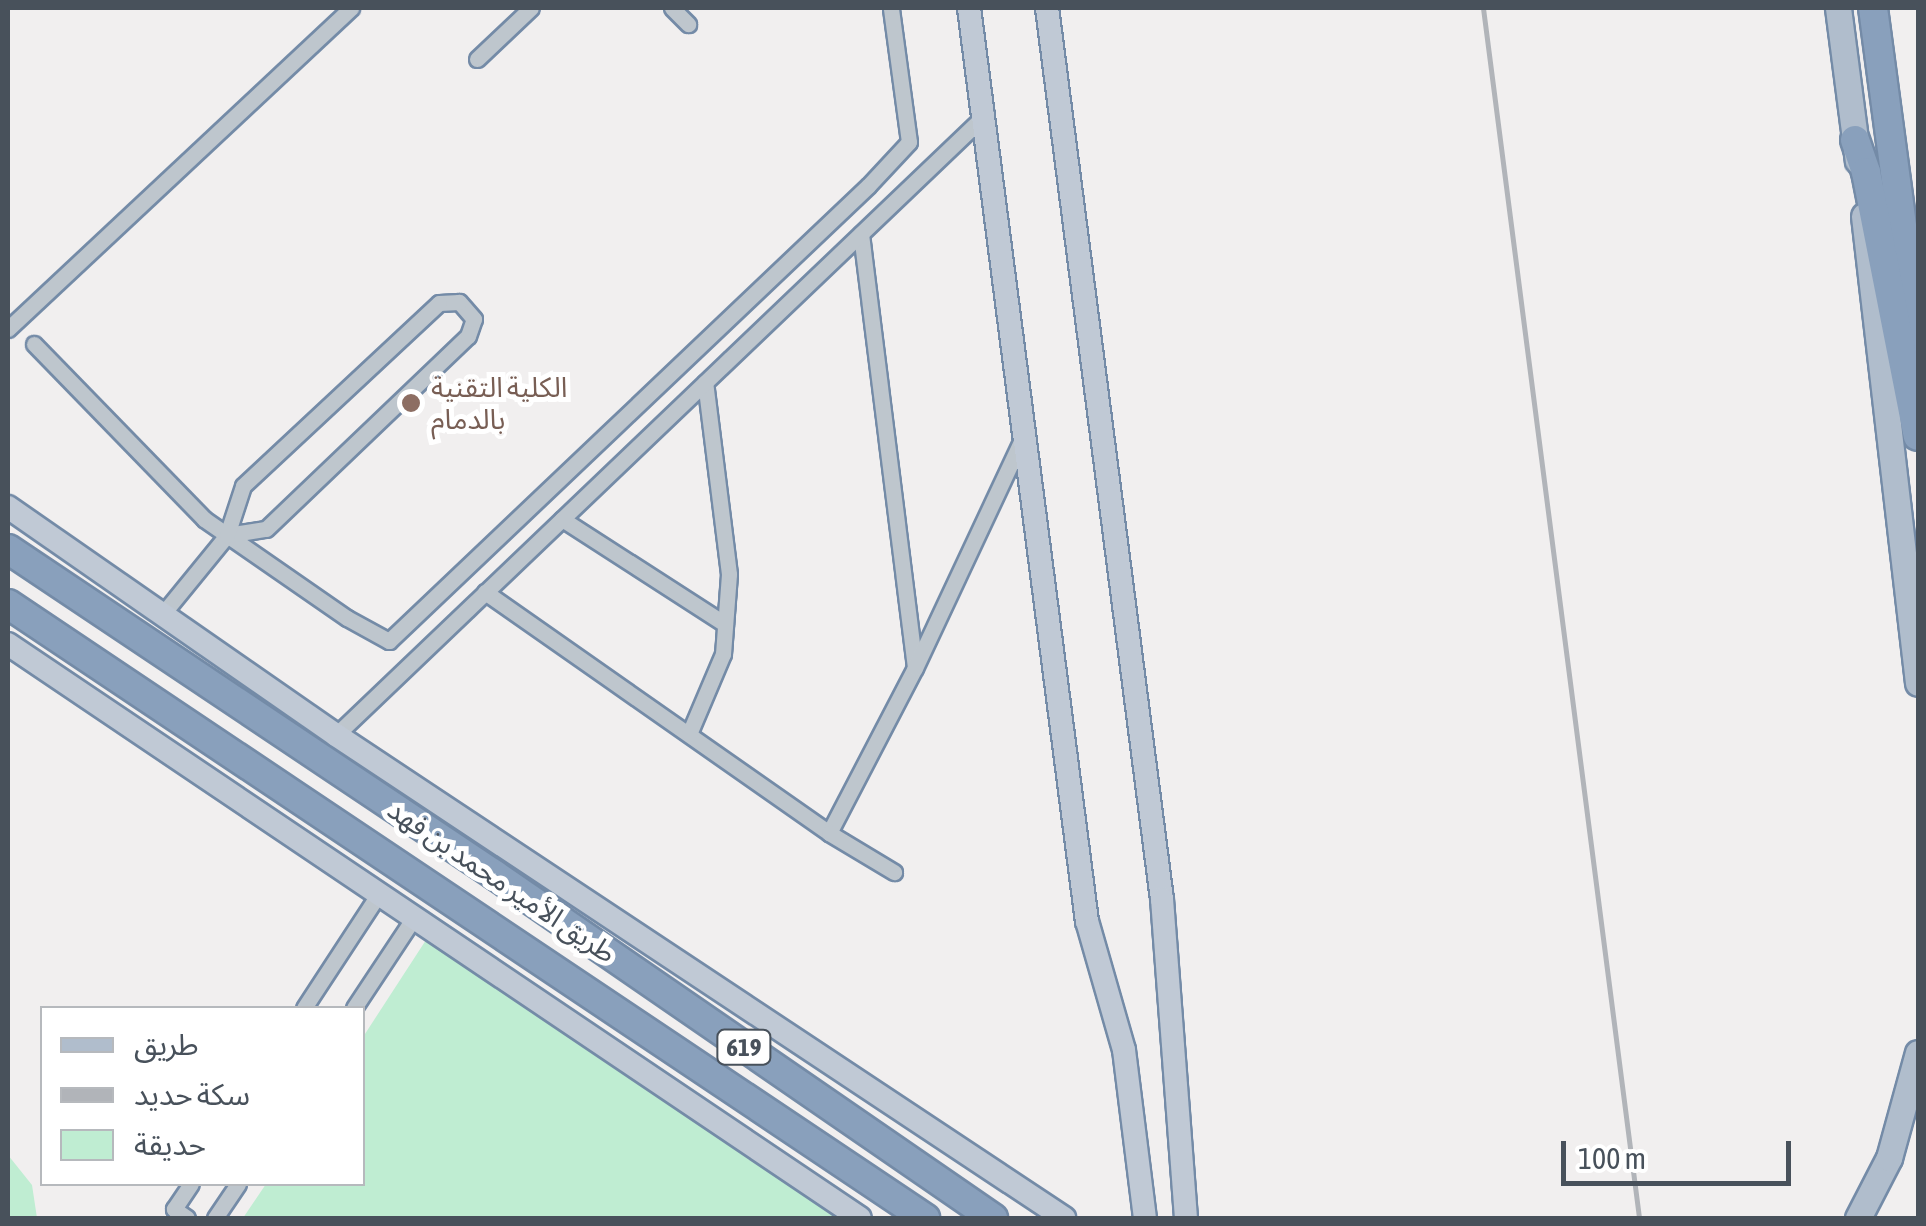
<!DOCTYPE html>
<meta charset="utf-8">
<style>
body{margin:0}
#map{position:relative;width:1926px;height:1226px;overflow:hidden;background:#f1efef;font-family:"Asap Condensed","Noto Sans Arabic",sans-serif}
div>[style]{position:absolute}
.green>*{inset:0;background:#bfedd2}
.roads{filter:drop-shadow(2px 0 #748ba7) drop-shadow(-2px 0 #748ba7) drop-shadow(0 2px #748ba7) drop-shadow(0 -2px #748ba7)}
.street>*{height:15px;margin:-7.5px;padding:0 7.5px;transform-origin:7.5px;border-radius:7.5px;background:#bec6cd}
.secondary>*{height:22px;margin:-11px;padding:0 11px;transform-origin:11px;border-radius:11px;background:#c0c9d5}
.primary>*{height:25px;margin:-12.5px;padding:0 12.5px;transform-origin:12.5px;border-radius:12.5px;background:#b0bdcc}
.highway>*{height:28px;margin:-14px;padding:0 14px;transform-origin:14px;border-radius:14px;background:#89a0bc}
.rail>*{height:5px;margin:-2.5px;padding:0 2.5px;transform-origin:2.5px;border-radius:2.5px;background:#b1b4b9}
.dots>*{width:28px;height:28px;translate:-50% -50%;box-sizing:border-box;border:5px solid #fff;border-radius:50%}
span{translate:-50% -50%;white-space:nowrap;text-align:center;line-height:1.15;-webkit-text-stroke:10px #fff;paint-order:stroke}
.shield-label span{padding:2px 8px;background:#fff;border:2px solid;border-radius:8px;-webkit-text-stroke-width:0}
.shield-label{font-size:25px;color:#48515b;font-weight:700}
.education-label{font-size:28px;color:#785e54}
.left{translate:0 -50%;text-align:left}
.street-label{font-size:28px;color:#48515b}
.frame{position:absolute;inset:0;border:10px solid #48515b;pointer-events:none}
.legend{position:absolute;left:40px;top:1006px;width:325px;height:180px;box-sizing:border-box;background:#fff;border:2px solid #b6b9bd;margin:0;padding:12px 18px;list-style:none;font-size:30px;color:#48515b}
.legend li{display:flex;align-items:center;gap:20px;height:50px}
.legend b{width:50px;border:2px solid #b6b9bd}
.scale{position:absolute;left:1561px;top:1141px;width:230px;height:45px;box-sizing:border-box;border:5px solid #48515b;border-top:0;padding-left:12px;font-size:30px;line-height:35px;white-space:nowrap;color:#48515b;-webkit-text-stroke:8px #fff;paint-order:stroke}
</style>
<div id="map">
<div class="green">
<i style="clip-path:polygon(426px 940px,840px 1218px,243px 1218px,266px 1184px,362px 1184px,363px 1037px)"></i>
<i style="clip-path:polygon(8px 1155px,32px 1185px,37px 1218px,8px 1218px)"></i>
</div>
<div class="roads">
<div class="street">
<i style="left:672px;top:8px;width:23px;rotate:45deg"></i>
<i style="left:477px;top:59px;width:74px;rotate:-43.4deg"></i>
<i style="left:861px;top:234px;width:436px;rotate:82.9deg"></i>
<i style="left:8px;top:329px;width:470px;rotate:-43.1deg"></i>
<i style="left:34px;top:344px;width:244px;rotate:45.8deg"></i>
<i style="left:204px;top:519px;width:174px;rotate:34.7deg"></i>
<i style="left:347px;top:618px;width:48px;rotate:28.7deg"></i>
<i style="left:389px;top:641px;width:661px;rotate:-43.53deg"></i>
<i style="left:868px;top:186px;width:60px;rotate:-47deg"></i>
<i style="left:909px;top:142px;width:135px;rotate:-97.7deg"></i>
<i style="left:562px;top:519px;width:194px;rotate:32.8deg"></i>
<i style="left:485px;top:592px;width:420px;rotate:35deg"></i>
<i style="left:829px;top:833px;width:186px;rotate:-62.5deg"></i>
<i style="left:915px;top:668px;width:255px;rotate:-64.9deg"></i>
<i style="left:161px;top:616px;width:104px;rotate:-50.8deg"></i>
<i style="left:227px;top:535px;width:39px;rotate:-9deg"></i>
<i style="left:266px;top:529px;width:279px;rotate:-43.7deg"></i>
<i style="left:468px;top:336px;width:18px;rotate:-71deg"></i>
<i style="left:474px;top:319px;width:23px;rotate:-131deg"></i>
<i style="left:459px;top:302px;width:20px;rotate:177deg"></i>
<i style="left:439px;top:303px;width:268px;rotate:137deg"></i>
<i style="left:243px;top:486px;width:52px;rotate:108.1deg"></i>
<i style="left:689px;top:734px;width:87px;rotate:-67deg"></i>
<i style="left:723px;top:654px;width:80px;rotate:-85.7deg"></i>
<i style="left:729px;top:574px;width:193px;rotate:-97.1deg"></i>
<i style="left:336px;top:735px;width:899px;rotate:-43.69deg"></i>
<i style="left:829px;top:833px;width:76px;rotate:31deg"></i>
<i style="left:304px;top:1008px;width:135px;rotate:-56.8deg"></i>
<i style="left:354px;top:1008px;width:107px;rotate:-56.5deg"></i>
<i style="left:187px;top:1218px;width:16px;rotate:-145deg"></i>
<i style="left:174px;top:1209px;width:30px;rotate:-56deg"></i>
<i style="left:215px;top:1218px;width:41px;rotate:-55.9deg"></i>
</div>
<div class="secondary">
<i style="left:969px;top:8px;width:921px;rotate:82.64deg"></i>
<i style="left:1087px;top:921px;width:134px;rotate:74deg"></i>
<i style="left:1124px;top:1050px;width:169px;rotate:82.9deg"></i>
<i style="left:1047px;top:8px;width:898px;rotate:82.65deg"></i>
<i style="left:1162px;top:899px;width:320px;rotate:85.7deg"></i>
<i style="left:8px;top:507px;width:399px;rotate:34.8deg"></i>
<i style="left:336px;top:735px;width:874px;rotate:33.56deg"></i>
<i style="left:8px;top:644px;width:1027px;rotate:33.97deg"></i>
</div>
<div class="primary">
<i style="left:1838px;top:8px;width:154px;rotate:82.6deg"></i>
<i style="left:1864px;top:216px;width:470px;rotate:83.4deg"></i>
<i style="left:1858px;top:1218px;width:68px;rotate:-62.7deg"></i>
<i style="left:1889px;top:1158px;width:109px;rotate:-74.6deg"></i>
</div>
<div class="highway">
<i style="left:1873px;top:8px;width:342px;rotate:82.4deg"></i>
<i style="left:1855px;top:140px;width:34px;rotate:71deg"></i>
<i style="left:1866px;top:172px;width:269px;rotate:78.9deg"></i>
<i style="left:8px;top:549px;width:586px;rotate:33.8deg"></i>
<i style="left:495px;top:875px;width:605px;rotate:34.56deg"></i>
<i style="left:8px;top:604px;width:1104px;rotate:33.81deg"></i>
</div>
</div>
<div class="rail">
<i style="left:1483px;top:8px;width:1220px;rotate:82.65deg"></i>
</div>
<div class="dots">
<i style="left:411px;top:403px;background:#8d6e63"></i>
</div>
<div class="shield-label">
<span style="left:744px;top:1047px">619</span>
</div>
<div class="education-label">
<span class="left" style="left:431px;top:403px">الكلية التقنية<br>بالدمام</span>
</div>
<div class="street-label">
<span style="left:502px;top:881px;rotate:34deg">طريق الأمير محمد بن فهد</span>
</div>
<div class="frame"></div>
<ul class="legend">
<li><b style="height:12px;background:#b0bdcc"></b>طريق</li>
<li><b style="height:12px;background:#b1b4b9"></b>سكة حديد</li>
<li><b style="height:28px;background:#bfedd2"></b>حديقة</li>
</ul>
<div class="scale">100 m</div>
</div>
